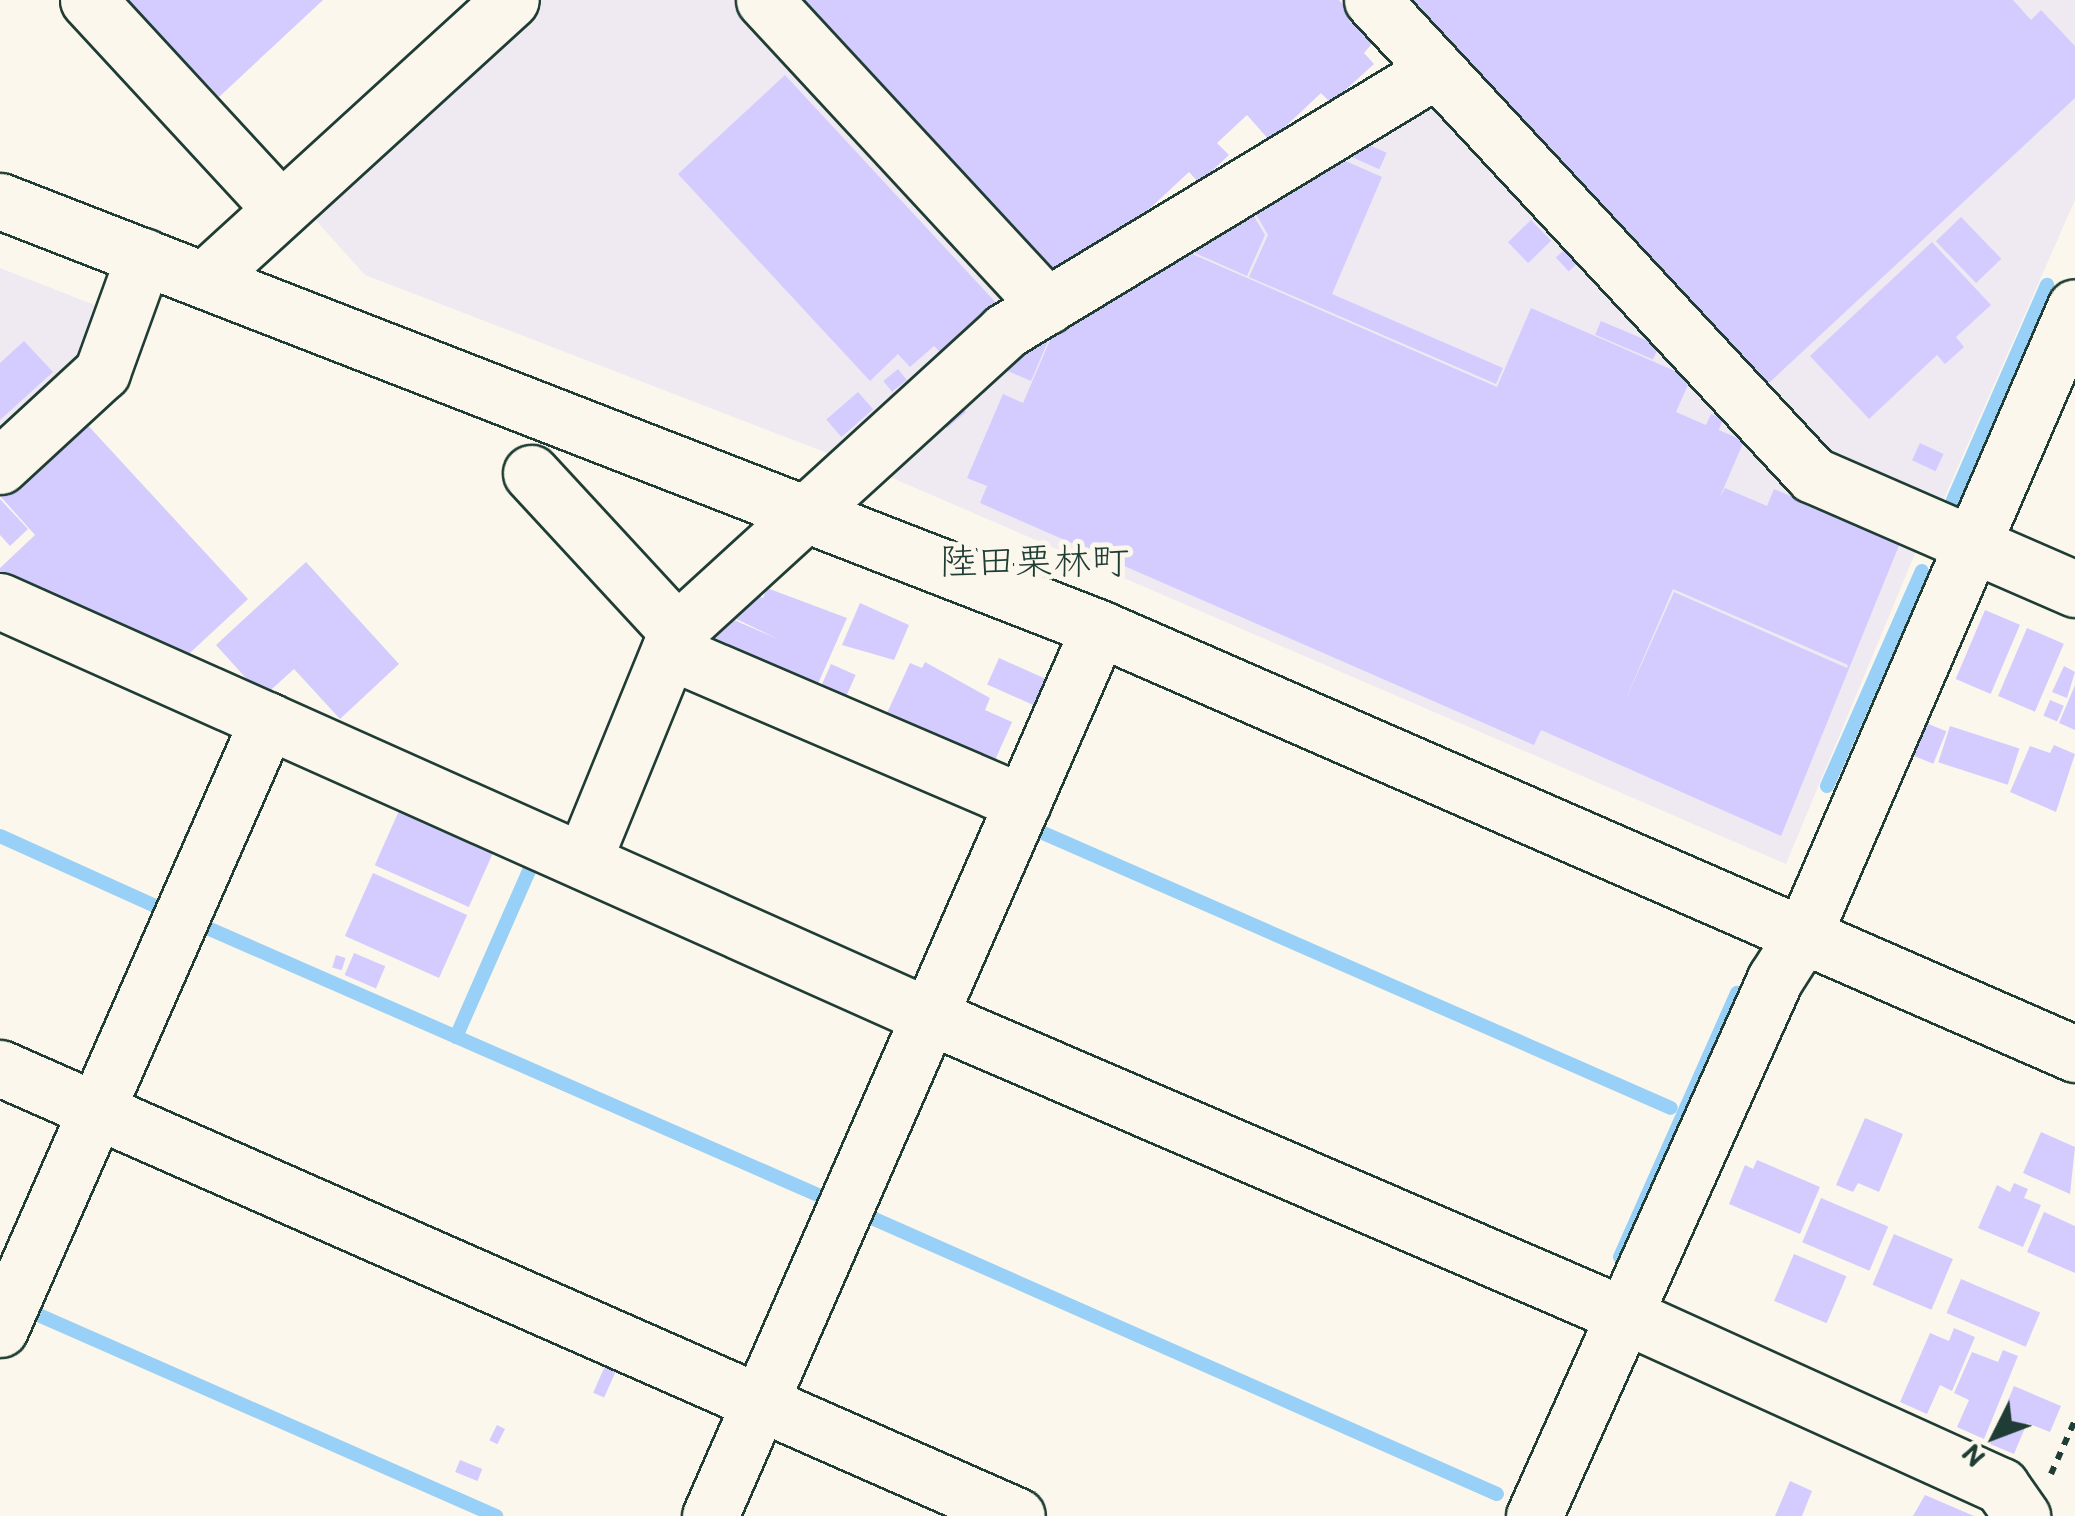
<!DOCTYPE html>
<meta charset="utf-8">
<style>
body{margin:0}
#map{position:relative;width:2075px;height:1516px;overflow:hidden;background:#fbf7ec;font-family:Itim,"Klee One",sans-serif}
div>[style]{position:absolute}
.built>*{inset:0;background:#efeaf2}
.stream>*{height:14px;margin:-7px;padding:0 7px;transform-origin:7px;border-radius:7px;background:#98d0f7}
.building>*{inset:0;background:#d4ccff;transform-origin:0 0}
.path>*{height:6px;margin-top:-3px;transform-origin:0;background:repeating-linear-gradient(90deg,#1f3d34 0 8px,transparent 0 16px)}
.roads{filter:drop-shadow(2px 0 #1f3d34) drop-shadow(-2px 0 #1f3d34) drop-shadow(0 2px #1f3d34) drop-shadow(0 -2px #1f3d34)}
.street>*{height:55px;margin:-27.5px;padding:0 27.5px;transform-origin:27.5px;border-radius:27.5px;background:#fbf7ec}
.secondary>*{height:55px;margin:-27.5px;padding:0 27.5px;transform-origin:27.5px;border-radius:27.5px;background:#fbf7ec}
span{translate:-50% -50%;white-space:nowrap;text-align:center;line-height:1.15;-webkit-text-stroke:10px #fbf7ec;paint-order:stroke}
.quarter-label{font-size:38px;color:#1f3d34}
.north{position:absolute;left:1945px;top:1386px;width:100px;height:100px;-webkit-text-stroke:8px #fbf7ec;paint-order:stroke;rotate:228deg;font-size:28px;font-weight:700;line-height:40px;text-align:center;color:#1f3d34}
.north::after{content:'';display:block;margin:auto;width:35px;height:45px;background:#1f3d34;clip-path:polygon(50% 0,100% 100%,50% 72%,0 100%)}
</style>
<div id="map">
<div class="built">
<i style="clip-path:polygon(526px 0,741px 0,1016px 298px,835px 456px,365px 275px,302px 205px)"></i>
<i style="clip-path:polygon(1392px 0,2075px 0,2075px 200px,1938px 512px,1825px 462px)"></i>
<i style="clip-path:polygon(1431px 88px,1919px 544px,1786px 864px,890px 477px,884px 456px,1018px 337px)"></i>
<i style="clip-path:polygon(0 268px,110px 311px,87px 371px,0 445px)"></i>
</div>
<div class="stream">
<i style="left:1953px;top:500px;width:235px;rotate:-66.4deg"></i>
<i style="left:1827px;top:786px;width:235px;rotate:-66.2deg"></i>
<i style="left:1034px;top:829px;width:695px;rotate:23.65deg"></i>
<i style="left:0;top:836px;width:184px;rotate:24.3deg"></i>
<i style="left:196px;top:923px;width:696px;rotate:23.62deg"></i>
<i style="left:456px;top:1037px;width:194px;rotate:-66.3deg"></i>
<i style="left:863px;top:1214px;width:693px;rotate:23.83deg"></i>
<i style="left:1620px;top:1257px;width:289px;rotate:-66.1deg"></i>
<i style="left:34px;top:1313px;width:505px;rotate:23.72deg"></i>
</div>
<div class="building">
<i style="clip-path:polygon(128px 0,323px 0,219px 97px)"></i>
<i style="clip-path:polygon(797px 0,1339px 0,1376px 39px,1364px 53px,1374px 64px,1331px 103px,1321px 93px,1270px 141px,1247px 115px,1217px 143px,1229px 155px,1199px 183px,1189px 172px,1132px 225px,1048px 277px)"></i>
<i style="clip-path:polygon(1411px 0,2013px 0,2031px 20px,2041px 10px,2075px 46px,2075px 98px,1769px 383px)"></i>
<i style="clip-path:polygon(785px 75px,999px 306px,942px 354px,934px 346px,910px 367px,898px 354px,870px 381px,678px 174px)"></i>
<i style="left:1351px;top:137px;width:39px;height:18px;rotate:24deg"></i>
<i style="clip-path:polygon(1332px 155px,1382px 177px,1332px 294px,1503px 368px,1496px 384px,1249px 277px,1268px 235px,1249px 202px)"></i>
<i style="clip-path:polygon(1248px 206px,1265px 235px,1247px 276px,1179px 246px)"></i>
<i style="left:1961px;top:217px;width:58px;height:35px;rotate:46deg"></i>
<i style="left:1531px;top:220px;width:29px;height:32px;rotate:46deg"></i>
<i style="clip-path:polygon(1932px 242px,1991px 305px,1956px 337px,1964px 347px,1945px 364px,1937px 355px,1869px 419px,1810px 356px)"></i>
<i style="clip-path:polygon(evenodd,1176px 247px,1497px 387px,1531px 308px,1691px 378px,1676px 412px,1706px 425px,1711px 414px,1723px 419px,1719px 430px,1744px 441px,1719px 499px,1725px 488px,1767px 506px,1774px 489px,1900px 543px,1781px 836px,1541px 730px,1534px 745px,980px 503px,987px 486px,967px 478px,1003px 394px,1023px 403px,1060px 317px,1176px 247px,1673px 589px,1848px 665px,1847px 668px,1674px 592px,1624px 703px,1673px 589px)"></i>
<i style="left:1566px;top:248px;width:19px;height:14px;rotate:47deg"></i>
<i style="clip-path:polygon(1058px 318px,1031px 381px,994px 365px)"></i>
<i style="left:1601px;top:321px;width:63px;height:15px;rotate:23deg"></i>
<i style="clip-path:polygon(24px 341px,53px 372px,0 420px,0 363px)"></i>
<i style="left:898px;top:369px;width:14px;height:19px;rotate:51deg"></i>
<i style="left:858px;top:392px;width:23px;height:42px;rotate:49deg"></i>
<i style="clip-path:polygon(961px 407px,966px 412px,947px 428px,936px 414px)"></i>
<i style="clip-path:polygon(83px 420px,248px 599px,178px 664px,0 585px,0 568px,35px 535px,0 496px)"></i>
<i style="left:1920px;top:443px;width:26px;height:19px;rotate:25deg"></i>
<i style="clip-path:polygon(0 499px,28px 529px,10px 546px,0 535px)"></i>
<i style="clip-path:polygon(306px 562px,399px 664px,340px 719px,294px 669px,263px 697px,216px 645px)"></i>
<i style="clip-path:polygon(767px 588px,847px 618px,813px 695px,703px 646px,718px 613px,780px 640px,732px 617px,745px 590px,763px 598px)"></i>
<i style="clip-path:polygon(860px 603px,909px 625px,894px 660px,842px 645px)"></i>
<i style="left:1985px;top:610px;width:38px;height:75px;rotate:23deg"></i>
<i style="left:2027px;top:628px;width:40px;height:74px;rotate:23deg"></i>
<i style="left:999px;top:658px;width:52px;height:29px;rotate:24deg"></i>
<i style="clip-path:polygon(925px 662px,990px 698px,985px 710px,1012px 722px,992px 767px,896px 725px,899px 719px,887px 713px,910px 663px,922px 668px)"></i>
<i style="left:831px;top:664px;width:27px;height:34px;rotate:24deg"></i>
<i style="clip-path:polygon(2064px 666px,2075px 672px,2067px 698px,2052px 692px)"></i>
<i style="clip-path:polygon(2075px 685px,2075px 730px,2059px 723px)"></i>
<i style="left:2050px;top:700px;width:15px;height:17px;rotate:23deg"></i>
<i style="left:1926px;top:723px;width:22px;height:35px;rotate:22deg"></i>
<i style="left:1950px;top:726px;width:73px;height:38px;rotate:18deg"></i>
<i style="clip-path:polygon(2054px 745px,2075px 754px,2056px 812px,2010px 792px,2030px 746px,2050px 753px)"></i>
<i style="left:402px;top:804px;width:103px;height:67px;rotate:24deg"></i>
<i style="left:373px;top:873px;width:103px;height:69px;rotate:24deg"></i>
<i style="left:354px;top:953px;width:34px;height:24px;rotate:23deg"></i>
<i style="left:336px;top:955px;width:10px;height:13px;rotate:17deg"></i>
<i style="clip-path:polygon(1865px 1118px,1903px 1134px,1879px 1192px,1858px 1183px,1853px 1192px,1836px 1185px)"></i>
<i style="clip-path:polygon(2041px 1132px,2075px 1147px,2070px 1194px,2023px 1173px)"></i>
<i style="clip-path:polygon(1757px 1160px,1820px 1187px,1800px 1234px,1729px 1204px,1745px 1165px,1753px 1169px)"></i>
<i style="clip-path:polygon(2014px 1183px,2028px 1189px,2024px 1198px,2041px 1205px,2023px 1247px,1978px 1228px,1997px 1185px,2010px 1192px)"></i>
<i style="left:1821px;top:1198px;width:73px;height:48px;rotate:23deg"></i>
<i style="clip-path:polygon(2044px 1212px,2075px 1226px,2075px 1273px,2027px 1252px)"></i>
<i style="left:1894px;top:1234px;width:64px;height:55px;rotate:23deg"></i>
<i style="left:1794px;top:1254px;width:57px;height:51px;rotate:23deg"></i>
<i style="left:1961px;top:1279px;width:86px;height:37px;rotate:23deg"></i>
<i style="clip-path:polygon(1954px 1328px,1975px 1337px,1952px 1391px,1940px 1385px,1927px 1414px,1900px 1402px,1930px 1333px,1949px 1341px)"></i>
<i style="clip-path:polygon(2003px 1350px,2018px 1356px,1984px 1439px,1957px 1427px,1969px 1400px,1954px 1393px,1972px 1352px,1998px 1362px)"></i>
<i style="left:609px;top:1357px;width:12px;height:39px;rotate:24deg"></i>
<i style="clip-path:polygon(2014px 1386px,2061px 1406px,2050px 1432px,2027px 1423px,2014px 1454px,1990px 1444px)"></i>
<i style="left:497px;top:1425px;width:9px;height:17px;rotate:27deg"></i>
<i style="left:460px;top:1460px;width:24px;height:13px;rotate:22deg"></i>
<i style="clip-path:polygon(1790px 1481px,1812px 1491px,1802px 1516px,1775px 1516px)"></i>
<i style="clip-path:polygon(1925px 1495px,1974px 1516px,1913px 1516px)"></i>
</div>
<div class="path">
<i style="left:2051px;top:1474px;width:59px;rotate:-66deg"></i>
</div>
<div class="roads">
<div class="street">
<i style="left:88px;top:0;width:284px;rotate:47.3deg"></i>
<i style="left:764px;top:0;width:417px;rotate:47.2deg"></i>
<i style="left:1372px;top:0;width:648px;rotate:47.13deg"></i>
<i style="left:1813px;top:475px;width:286px;rotate:23.5deg"></i>
<i style="left:205px;top:279px;width:414px;rotate:-42.4deg"></i>
<i style="left:0;top:466px;width:139px;rotate:-42.7deg"></i>
<i style="left:102px;top:372px;width:123px;rotate:-70.1deg"></i>
<i style="left:531px;top:473px;width:215px;rotate:47.3deg"></i>
<i style="left:0;top:601px;width:1017px;rotate:24.07deg"></i>
<i style="left:929px;top:1016px;width:757px;rotate:23.28deg"></i>
<i style="left:1624px;top:1315px;width:414px;rotate:24.4deg"></i>
<i style="left:2001px;top:1486px;width:37px;rotate:55deg"></i>
<i style="left:669px;top:651px;width:385px;rotate:23.2deg"></i>
<i style="left:583px;top:861px;width:248px;rotate:-67.8deg"></i>
<i style="left:677px;top:631px;width:445px;rotate:-42.4deg"></i>
<i style="left:1005px;top:331px;width:504px;rotate:-31.2deg"></i>
<i style="left:0;top:1068px;width:1111px;rotate:23.77deg"></i>
<i style="left:0;top:1329px;width:665px;rotate:-66.25deg"></i>
<i style="left:710px;top:1516px;width:969px;rotate:-66.34deg"></i>
<i style="left:1534px;top:1516px;width:589px;rotate:-65.83deg"></i>
<i style="left:1775px;top:979px;width:52px;rotate:-57.5deg"></i>
<i style="left:1803px;top:935px;width:684px;rotate:-66.58deg"></i>
</div>
<div class="secondary">
<i style="left:0;top:201px;width:1179px;rotate:21.23deg"></i>
<i style="left:1099px;top:628px;width:1065px;rotate:23.58deg"></i>
</div>
</div>
<div class="quarter-label">
<span style="left:1034px;top:562px">陸田栗林町</span>
</div>
<div class="north">N</div>
</div>
